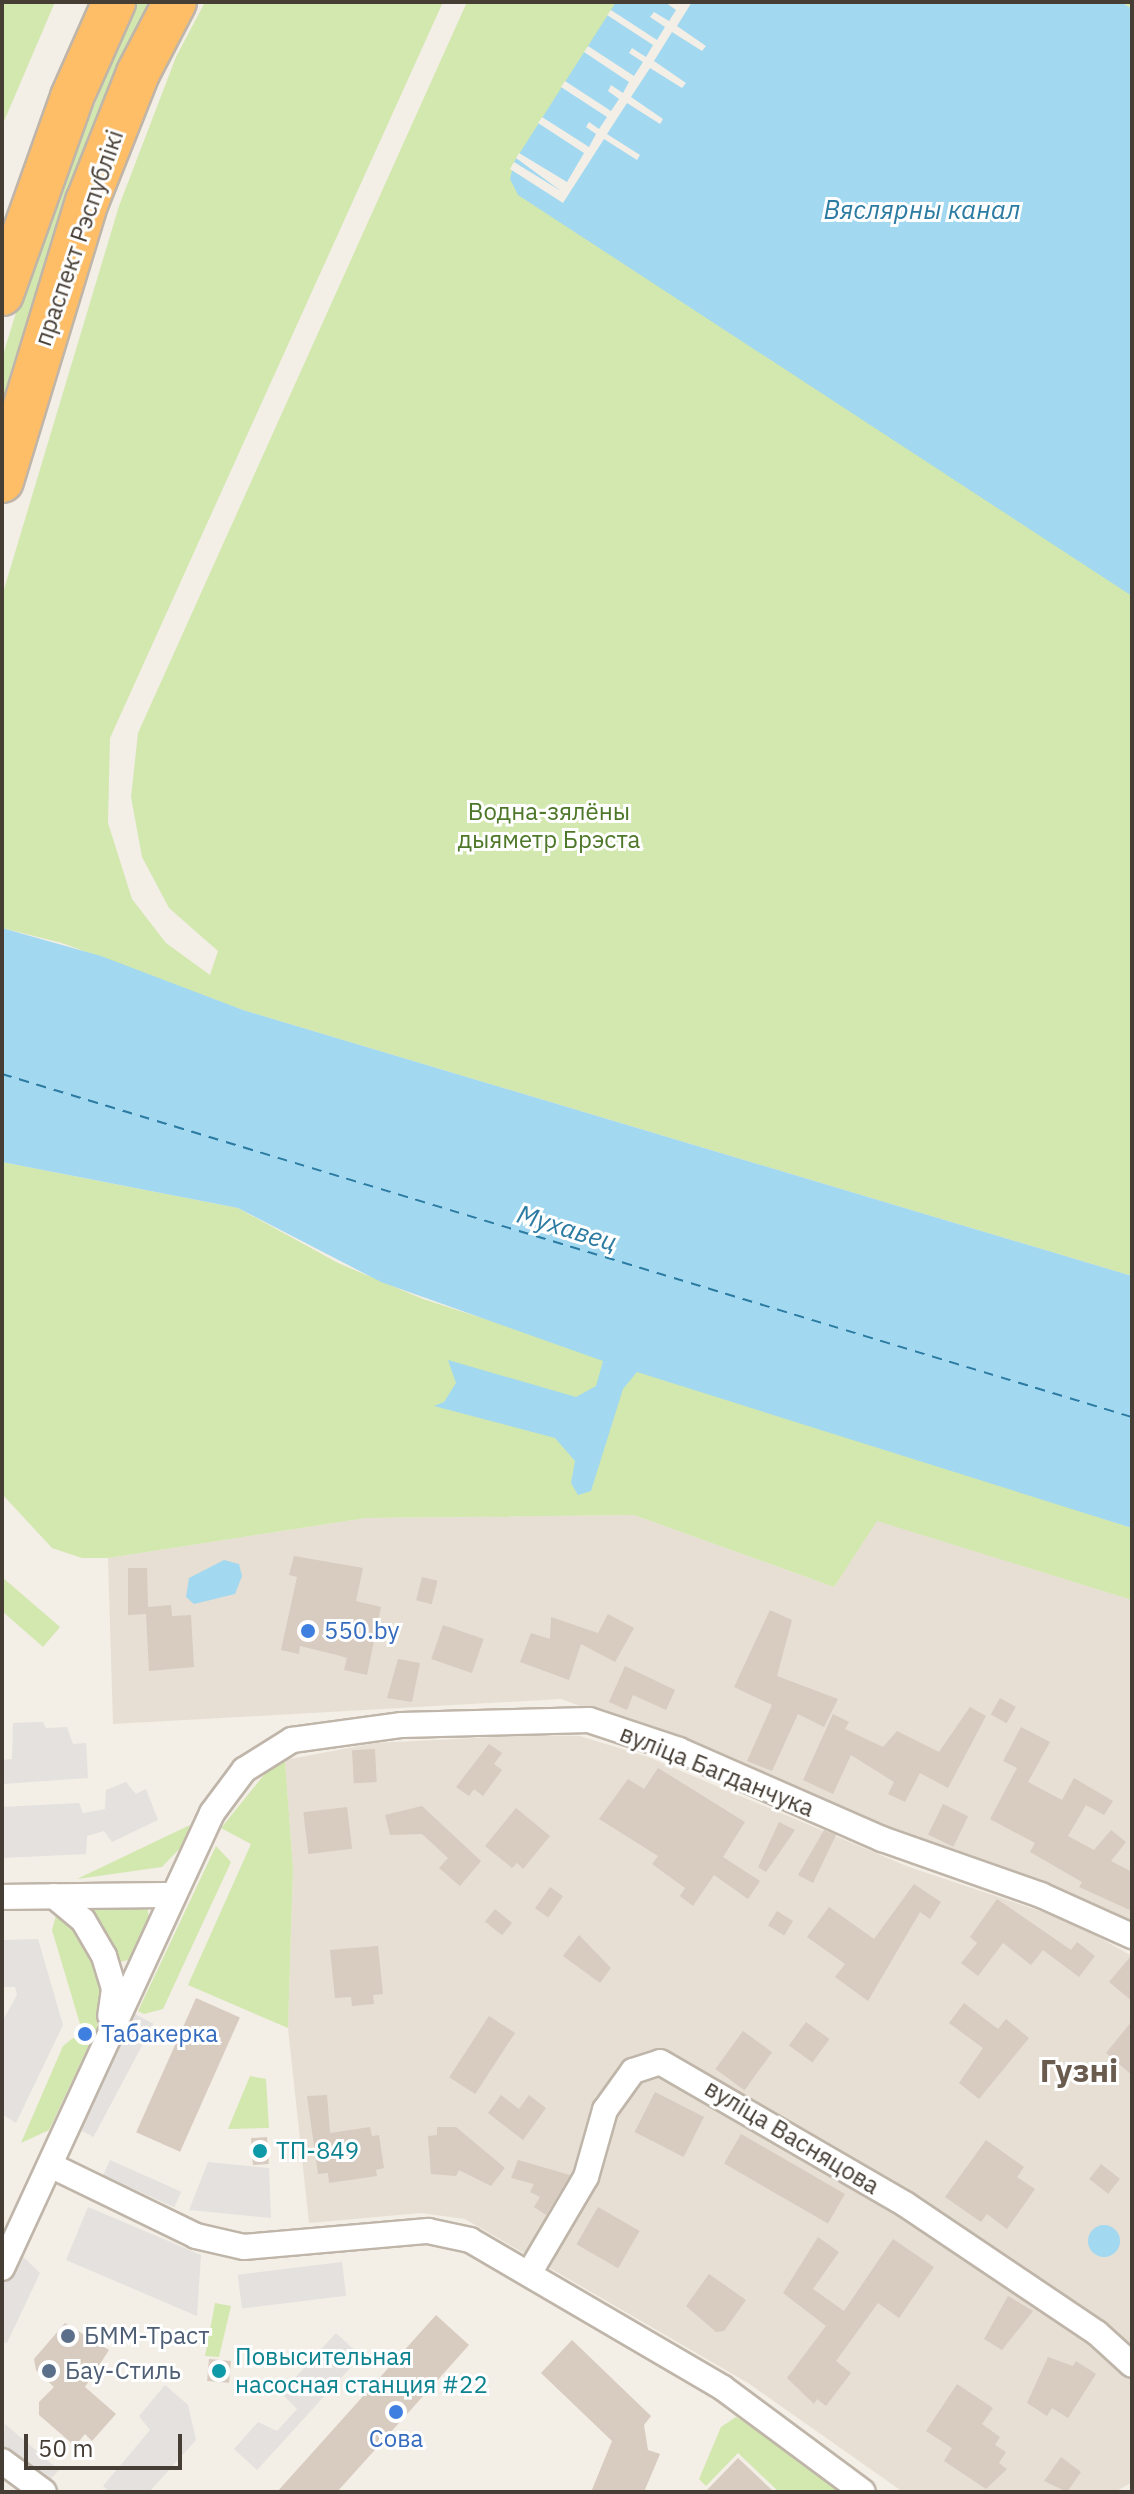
<!DOCTYPE html>
<meta charset="utf-8">
<style>
body{margin:0}
#map{position:relative;width:1134px;height:2494px;overflow:hidden;background:#f3eee6;font-family:"IBM Plex Sans",sans-serif}
div>[style]{position:absolute}
.residential>*{inset:0;background:#e7dfd4}
.green>*{inset:0;background:#d3e8af}
.parking>*{inset:0;background:#e4e1de;transform-origin:0 0}
.water>*{inset:0;background:#a2d8f0}
.round{border-radius:50%}
.pier>*{inset:0;background:#f3eee6}
.ferry>*{height:2px;margin-top:-1px;transform-origin:0;background:repeating-linear-gradient(90deg,#2b7ba2 0 10px,transparent 0 18px)}
.building>*{inset:0;background:#d8cbbf;transform-origin:0 0}
.roads{filter:drop-shadow(2px 0 #bfb5a9) drop-shadow(-2px 0 #bfb5a9) drop-shadow(0 2px #bfb5a9) drop-shadow(0 -2px #bfb5a9)}
.street>*{height:24px;margin:-12px;padding:0 12px;transform-origin:12px;border-radius:12px;background:#fff}
.highway>*{height:42px;margin:-21px;padding:0 21px;transform-origin:21px;border-radius:21px;background:#febd67}
.dots>*{width:22px;height:22px;translate:-50% -50%;box-sizing:border-box;border:4px solid #fff;border-radius:50%}
span{translate:-50% -50%;white-space:nowrap;text-align:center;line-height:1.15;-webkit-text-stroke:6px #fff;paint-order:stroke}
.street-label{font-size:24px;color:#463e35}
.park-label{font-size:24px;color:#4e7829}
.shop-label{font-size:24px;color:#366cbe}
.left{translate:0 -50%;text-align:left}
.culture-label{font-size:24px;color:#0d838f}
.service-label{font-size:24px;color:#4e5e75}
.water-label{font-size:26px;color:#2b7ba2;font-style:italic}
.district-label{font-size:32px;color:#695b4d;font-weight:700}
.frame{position:absolute;inset:0;border:4px solid #463e35;pointer-events:none}
.scale{position:absolute;left:24px;top:2434px;width:158px;height:36px;box-sizing:border-box;border:4px solid #463e35;border-top:0;padding-left:10px;font-size:24px;line-height:28px;white-space:nowrap;color:#463e35;-webkit-text-stroke:6px #fff;paint-order:stroke}
</style>
<div id="map">
<div class="residential">
<i style="clip-path:polygon(634px 1515px,834px 1587px,876px 1520px,1132px 1600px,1132px 1924px,1053px 1888px,903px 1837px,751px 1769px,561px 1699px,113px 1724px,108px 1558px,366px 1518px)"></i>
<i style="clip-path:polygon(534px 1735px,580px 1736px,648px 1757px,909px 1867px,1070px 1921px,1132px 1956px,1132px 2482px,1115px 2492px,903px 2492px,748px 2383px,465px 2219px,421px 2213px,309px 2223px,288px 2028px,293px 1869px,285px 1760px,375px 1743px)"></i>
</div>
<div class="green">
<i style="clip-path:polygon(2px 2px,55px 2px,2px 126px)"></i>
<i style="clip-path:polygon(137px 2px,153px 2px,2px 417px,2px 358px,37px 245px)"></i>
<i style="clip-path:polygon(205px 2px,443px 2px,110px 738px,108px 823px,132px 899px,166px 943px,210px 975px,218px 951px,169px 908px,142px 857px,131px 797px,138px 733px,467px 2px,1132px 2px,1132px 1276px,243px 1010px,62px 943px,2px 928px,2px 596px,119px 206px,176px 57px)"></i>
<i style="clip-path:polygon(2px 1162px,238px 1208px,338px 1263px,423px 1299px,1132px 1528px,1132px 1600px,877px 1521px,834px 1587px,634px 1515px,366px 1518px,108px 1558px,82px 1558px,52px 1548px,2px 1494px)"></i>
<i style="clip-path:polygon(2px 1577px,60px 1627px,43px 1647px,2px 1611px)"></i>
<i style="clip-path:polygon(285px 1760px,293px 1869px,288px 2028px,188px 1985px,251px 1844px,221px 1828px,272px 1765px)"></i>
<i style="clip-path:polygon(190px 1825px,185px 1843px,162px 1867px,77px 1879px)"></i>
<i style="clip-path:polygon(216px 1846px,231px 1862px,163px 2009px,144px 2014px,138px 2011px)"></i>
<i style="clip-path:polygon(147px 1904px,149px 1918px,129px 1960px,118px 1962px,94px 1910px)"></i>
<i style="clip-path:polygon(57px 1912px,90px 1949px,102px 1984px,97px 2031px,80px 2024px,52px 1930px)"></i>
<i style="clip-path:polygon(73px 2038px,89px 2045px,49px 2130px,21px 2143px,63px 2046px)"></i>
<i style="clip-path:polygon(250px 2076px,266px 2079px,269px 2128px,228px 2129px)"></i>
<i style="clip-path:polygon(215px 2303px,231px 2306px,219px 2357px,205px 2356px)"></i>
<i style="clip-path:polygon(736px 2417px,745px 2422px,848px 2492px,779px 2492px,738px 2453px,706px 2486px,699px 2479px,721px 2427px)"></i>
</div>
<div class="parking">
<i style="clip-path:polygon(43px 1722px,46px 1728px,67px 1727px,73px 1744px,86px 1743px,88px 1778px,2px 1784px,2px 1760px,12px 1759px,13px 1723px)"></i>
<i style="clip-path:polygon(126px 1782px,136px 1794px,146px 1789px,158px 1820px,112px 1842px,104px 1831px,87px 1836px,86px 1854px,2px 1858px,2px 1807px,79px 1803px,83px 1813px,105px 1809px,106px 1790px)"></i>
<i style="clip-path:polygon(38px 1939px,63px 2025px,16px 2123px,2px 2114px,2px 2022px,17px 1995px,15px 1987px,2px 1987px,2px 1940px)"></i>
<i style="left:135px;top:2014px;width:21px;height:128px;rotate:28deg"></i>
<i style="left:110px;top:2160px;width:78px;height:17px;rotate:24deg"></i>
<i style="clip-path:polygon(208px 2162px,269px 2168px,271px 2218px,189px 2210px)"></i>
<i style="clip-path:polygon(88px 2207px,201px 2255px,197px 2316px,66px 2260px)"></i>
<i style="clip-path:polygon(12px 2246px,40px 2273px,7px 2343px,2px 2342px,2px 2268px)"></i>
<i style="left:342px;top:2262px;width:34px;height:105px;rotate:83deg"></i>
<i style="clip-path:polygon(336px 2333px,361px 2356px,257px 2470px,234px 2449px,258px 2422px,277px 2431px,297px 2409px,281px 2393px)"></i>
<i style="clip-path:polygon(165px 2385px,188px 2405px,196px 2440px,149px 2492px,110px 2492px,103px 2486px,150px 2430px,139px 2416px)"></i>
<i style="clip-path:polygon(5px 2424px,59px 2470px,40px 2491px,2px 2461px)"></i>
</div>
<div class="water">
<i style="clip-path:polygon(616px 2px,1121px 2px,1132px 9px,1132px 596px,518px 195px,510px 179px,514px 162px)"></i>
<i style="clip-path:polygon(2px 928px,101px 956px,243px 1010px,1132px 1276px,1132px 1528px,637px 1372px,623px 1389px,591px 1491px,578px 1495px,571px 1483px,575px 1461px,555px 1438px,434px 1406px,444px 1402px,456px 1383px,448px 1360px,576px 1397px,596px 1386px,603px 1361px,381px 1282px,238px 1208px,2px 1162px)"></i>
<i style="clip-path:polygon(224px 1560px,239px 1564px,242px 1576px,235px 1594px,194px 1604px,186px 1597px,189px 1578px)"></i>
<i class="round" style="left:1088px;top:2225px;width:32px;height:32px"></i>
</div>
<div class="pier">
<i style="clip-path:polygon(665px 2px,692px 2px,677px 26px,706px 46px,702px 51px,672px 32px,654px 61px,686px 83px,682px 88px,650px 68px,631px 97px,663px 119px,660px 124px,627px 103px,607px 134px,640px 155px,637px 160px,604px 139px,563px 203px,510px 169px,514px 162px,561px 191px,516px 158px,519px 153px,567px 182px,584px 153px,538px 123px,542px 117px,589px 147px,596px 134px,586px 127px,589px 122px,599px 129px,607px 117px,561px 87px,565px 81px,611px 111px,619px 99px,608px 91px,611px 85px,623px 93px,629px 82px,584px 52px,588px 46px,634px 76px,643px 62px,629px 53px,632px 48px,646px 57px,653px 45px,607px 15px,611px 10px,657px 40px,665px 27px,650px 17px,654px 12px,669px 21px,676px 10px)"></i>
</div>
<div class="ferry">
<i style="left:2px;top:1074px;width:1181px;rotate:16.89deg"></i>
</div>
<div class="building">
<i style="clip-path:polygon(294px 1556px,363px 1568px,356px 1601px,381px 1607px,367px 1675px,344px 1670px,347px 1658px,337px 1655px,300px 1646px,299px 1654px,281px 1650px,297px 1577px,289px 1575px)"></i>
<i style="clip-path:polygon(128px 1568px,147px 1568px,148px 1607px,171px 1605px,172px 1616px,191px 1615px,194px 1667px,149px 1671px,146px 1614px,128px 1615px)"></i>
<i style="left:422px;top:1577px;width:16px;height:24px;rotate:14deg"></i>
<i style="clip-path:polygon(770px 1610px,792px 1620px,777px 1676px,838px 1699px,824px 1727px,798px 1714px,772px 1771px,747px 1761px,772px 1705px,734px 1687px)"></i>
<i style="clip-path:polygon(608px 1614px,634px 1628px,615px 1662px,581px 1644px,569px 1680px,520px 1662px,531px 1633px,550px 1639px,551px 1617px,598px 1633px)"></i>
<i style="left:443px;top:1625px;width:43px;height:36px;rotate:19deg"></i>
<i style="clip-path:polygon(398px 1659px,420px 1663px,412px 1702px,387px 1698px)"></i>
<i style="clip-path:polygon(625px 1666px,675px 1690px,666px 1710px,633px 1695px,627px 1710px,609px 1702px)"></i>
<i style="left:1000px;top:1698px;width:18px;height:19px;rotate:29deg"></i>
<i style="clip-path:polygon(970px 1707px,986px 1716px,948px 1788px,920px 1773px,905px 1802px,888px 1794px,894px 1782px,851px 1755px,833px 1794px,803px 1780px,833px 1714px,849px 1722px,845px 1729px,883px 1747px,897px 1731px,939px 1752px)"></i>
<i style="clip-path:polygon(1021px 1727px,1050px 1742px,1028px 1782px,1062px 1800px,1074px 1778px,1113px 1801px,1104px 1815px,1086px 1805px,1068px 1836px,1094px 1850px,1111px 1830px,1126px 1842px,1111px 1861px,1132px 1872px,1132px 1911px,1079px 1887px,1082px 1882px,1030px 1852px,1035px 1843px,990px 1819px,1017px 1768px,1003px 1761px)"></i>
<i style="clip-path:polygon(489px 1744px,502px 1753px,494px 1764px,502px 1770px,483px 1796px,474px 1789px,469px 1796px,456px 1787px)"></i>
<i style="left:375px;top:1749px;width:33px;height:23px;rotate:87deg"></i>
<i style="clip-path:polygon(658px 1768px,745px 1822px,723px 1857px,760px 1881px,748px 1899px,714px 1875px,693px 1906px,680px 1896px,685px 1888px,652px 1864px,658px 1856px,599px 1819px,628px 1779px,644px 1789px)"></i>
<i style="left:943px;top:1804px;width:28px;height:34px;rotate:26deg"></i>
<i style="clip-path:polygon(422px 1806px,481px 1861px,460px 1886px,439px 1868px,448px 1858px,422px 1834px,390px 1835px,385px 1815px)"></i>
<i style="left:347px;top:1807px;width:42px;height:44px;rotate:83deg"></i>
<i style="clip-path:polygon(516px 1808px,550px 1836px,523px 1869px,517px 1863px,512px 1868px,485px 1846px)"></i>
<i style="clip-path:polygon(779px 1822px,795px 1830px,766px 1872px,758px 1867px)"></i>
<i style="clip-path:polygon(824px 1830px,836px 1835px,813px 1883px,798px 1875px)"></i>
<i style="clip-path:polygon(914px 1884px,941px 1902px,930px 1919px,920px 1912px,868px 2001px,835px 1977px,845px 1964px,807px 1937px,829px 1907px,874px 1939px)"></i>
<i style="left:550px;top:1887px;width:16px;height:26px;rotate:35deg"></i>
<i style="clip-path:polygon(997px 1899px,1071px 1950px,1077px 1942px,1095px 1956px,1079px 1977px,1043px 1950px,1031px 1965px,1003px 1943px,978px 1976px,961px 1963px,977px 1943px,970px 1937px)"></i>
<i style="left:495px;top:1909px;width:22px;height:16px;rotate:39deg"></i>
<i style="left:777px;top:1911px;width:19px;height:17px;rotate:32deg"></i>
<i style="clip-path:polygon(579px 1935px,611px 1968px,600px 1983px,563px 1956px)"></i>
<i style="clip-path:polygon(378px 1946px,383px 1994px,373px 1995px,374px 2004px,352px 2006px,351px 1997px,335px 1998px,330px 1950px)"></i>
<i style="clip-path:polygon(1132px 1955px,1132px 2001px,1109px 1982px)"></i>
<i style="left:196px;top:1998px;width:48px;height:147px;rotate:24deg"></i>
<i style="clip-path:polygon(964px 2003px,998px 2029px,1006px 2019px,1029px 2038px,979px 2099px,959px 2083px,983px 2048px,949px 2023px)"></i>
<i style="left:489px;top:2016px;width:31px;height:73px;rotate:33deg"></i>
<i style="clip-path:polygon(1132px 2021px,1132px 2075px,1106px 2053px)"></i>
<i style="left:806px;top:2022px;width:29px;height:29px;rotate:36deg"></i>
<i style="left:743px;top:2031px;width:36px;height:47px;rotate:36deg"></i>
<i style="left:655px;top:2092px;width:55px;height:45px;rotate:27deg"></i>
<i style="clip-path:polygon(327px 2095px,330px 2133px,370px 2127px,372px 2136px,379px 2135px,384px 2168px,376px 2170px,377px 2176px,329px 2183px,328px 2173px,318px 2174px,307px 2096px)"></i>
<i style="clip-path:polygon(501px 2095px,519px 2109px,529px 2095px,546px 2108px,523px 2140px,488px 2113px)"></i>
<i style="clip-path:polygon(437px 2127px,456px 2127px,505px 2168px,491px 2186px,459px 2170px,456px 2176px,431px 2174px,428px 2136px,437px 2135px)"></i>
<i style="left:741px;top:2134px;width:120px;height:34px;rotate:30deg"></i>
<i style="left:267px;top:2137px;width:27px;height:16px;rotate:86deg"></i>
<i style="clip-path:polygon(986px 2140px,1024px 2167px,1017px 2177px,1035px 2189px,1007px 2229px,987px 2214px,981px 2222px,945px 2197px)"></i>
<i style="clip-path:polygon(518px 2160px,570px 2175px,546px 2215px,534px 2207px,540px 2197px,530px 2192px,534px 2184px,511px 2178px)"></i>
<i style="left:1101px;top:2164px;width:24px;height:19px;rotate:38deg"></i>
<i style="left:598px;top:2207px;width:48px;height:43px;rotate:30deg"></i>
<i style="clip-path:polygon(818px 2237px,839px 2252px,813px 2289px,844px 2311px,893px 2239px,934px 2267px,899px 2318px,878px 2303px,836px 2361px,851px 2373px,826px 2406px,817px 2399px,814px 2404px,787px 2378px,826px 2326px,783px 2293px)"></i>
<i style="clip-path:polygon(709px 2274px,746px 2300px,724px 2331px,716px 2332px,686px 2306px)"></i>
<i style="clip-path:polygon(1008px 2296px,1033px 2311px,1002px 2350px,984px 2339px)"></i>
<i style="clip-path:polygon(436px 2315px,469px 2345px,337px 2492px,277px 2492px)"></i>
<i style="clip-path:polygon(65px 2323px,109px 2350px,85px 2387px,116px 2414px,92px 2441px,85px 2434px,75px 2446px,39px 2415px,39px 2402px,54px 2387px,36px 2370px,34px 2359px)"></i>
<i style="clip-path:polygon(572px 2340px,651px 2416px,644px 2425px,648px 2450px,660px 2454px,644px 2492px,591px 2492px,612px 2441px,541px 2373px)"></i>
<i style="clip-path:polygon(1048px 2357px,1073px 2366px,1076px 2361px,1096px 2374px,1068px 2418px,1052px 2408px,1047px 2416px,1027px 2403px)"></i>
<i style="left:209px;top:2359px;width:22px;height:22px;rotate:5deg"></i>
<i style="clip-path:polygon(957px 2384px,993px 2408px,982px 2424px,1000px 2437px,995px 2445px,1006px 2452px,999px 2463px,1007px 2469px,986px 2489px,944px 2461px,952px 2448px,926px 2431px)"></i>
<i style="clip-path:polygon(1061px 2457px,1081px 2472px,1067px 2492px,1044px 2481px)"></i>
<i style="clip-path:polygon(738px 2458px,774px 2492px,705px 2492px)"></i>
</div>
<div class="roads">
<div class="street">
<i style="left:54px;top:1896px;width:38px;rotate:40deg"></i>
<i style="left:83px;top:1920px;width:42px;rotate:59.7deg"></i>
<i style="left:104px;top:1956px;width:34px;rotate:73deg"></i>
<i style="left:114px;top:1989px;width:27px;rotate:98deg"></i>
<i style="left:2px;top:1897px;width:171px;rotate:-0.7deg"></i>
<i style="left:50px;top:2165px;width:162px;rotate:25.9deg"></i>
<i style="left:196px;top:2236px;width:49px;rotate:12.9deg"></i>
<i style="left:244px;top:2247px;width:185px;rotate:-5deg"></i>
<i style="left:428px;top:2231px;width:43px;rotate:12.1deg"></i>
<i style="left:470px;top:2240px;width:293px;rotate:30.3deg"></i>
<i style="left:723px;top:2388px;width:174px;rotate:36.6deg"></i>
<i style="left:2px;top:2268px;width:501px;rotate:-65.22deg"></i>
<i style="left:212px;top:1813px;width:54px;rotate:-53.3deg"></i>
<i style="left:244px;top:1770px;width:57px;rotate:-32deg"></i>
<i style="left:292px;top:1740px;width:111px;rotate:-7.8deg"></i>
<i style="left:402px;top:1725px;width:187px;rotate:-1.5deg"></i>
<i style="left:589px;top:1720px;width:95px;rotate:18.4deg"></i>
<i style="left:679px;top:1750px;width:222px;rotate:23.7deg"></i>
<i style="left:882px;top:1839px;width:169px;rotate:19.4deg"></i>
<i style="left:1041px;top:1895px;width:100px;rotate:24.3deg"></i>
<i style="left:530px;top:2272px;width:110px;rotate:-59.5deg"></i>
<i style="left:586px;top:2177px;width:70px;rotate:-74.2deg"></i>
<i style="left:605px;top:2110px;width:48px;rotate:-54.3deg"></i>
<i style="left:633px;top:2071px;width:28px;rotate:-18deg"></i>
<i style="left:660px;top:2062px;width:283px;rotate:30.1deg"></i>
<i style="left:905px;top:2204px;width:231px;rotate:33.9deg"></i>
<i style="left:1097px;top:2333px;width:47px;rotate:42.4deg"></i>
<i style="left:2px;top:2461px;width:52px;rotate:36.4deg"></i>
</div>
<div class="highway">
<i style="left:2px;top:294px;width:209px;rotate:-70.4deg"></i>
<i style="left:72px;top:97px;width:104px;rotate:-66.1deg"></i>
<i style="left:2px;top:481px;width:292px;rotate:-73.1deg"></i>
<i style="left:87px;top:202px;width:139px;rotate:-68.4deg"></i>
<i style="left:138px;top:73px;width:80px;rotate:-62.5deg"></i>
</div>
</div>
<div class="dots">
<i style="left:308px;top:1631px;background:#3f7fe0"></i>
<i style="left:85px;top:2034px;background:#3f7fe0"></i>
<i style="left:260px;top:2151px;background:#0f9aa8"></i>
<i style="left:68px;top:2336px;background:#5c6f8a"></i>
<i style="left:49px;top:2371px;background:#5c6f8a"></i>
<i style="left:219px;top:2371px;background:#0f9aa8"></i>
<i style="left:396px;top:2412px;background:#3f7fe0"></i>
</div>
<div class="street-label">
<span style="left:79px;top:238px;rotate:-71deg">праспект Рэспублікі</span>
<span style="left:717px;top:1771px;rotate:22deg">вуліца Багданчука</span>
<span style="left:792px;top:2137px;rotate:31deg">вуліца Васняцова</span>
</div>
<div class="park-label">
<span style="left:549px;top:826px">Водна-зялёны<br>дыяметр Брэста</span>
</div>
<div class="shop-label">
<span class="left" style="left:324px;top:1631px">550.by</span>
<span class="left" style="left:101px;top:2034px">Табакерка</span>
<span style="left:396px;top:2439px">Сова</span>
</div>
<div class="culture-label">
<span class="left" style="left:276px;top:2151px">ТП-849</span>
<span class="left" style="left:235px;top:2371px">Повысительная<br>насосная станция #22</span>
</div>
<div class="service-label">
<span class="left" style="left:84px;top:2336px">БММ-Траст</span>
<span class="left" style="left:65px;top:2371px">Бау-Стиль</span>
</div>
<div class="water-label">
<span style="left:922px;top:210px">Вяслярны канал</span>
<span style="left:567px;top:1228px;rotate:17deg">Мухавец</span>
</div>
<div class="district-label">
<span style="left:1079px;top:2070px">Гузні</span>
</div>
<div class="frame"></div>
<div class="scale">50 m</div>
</div>
